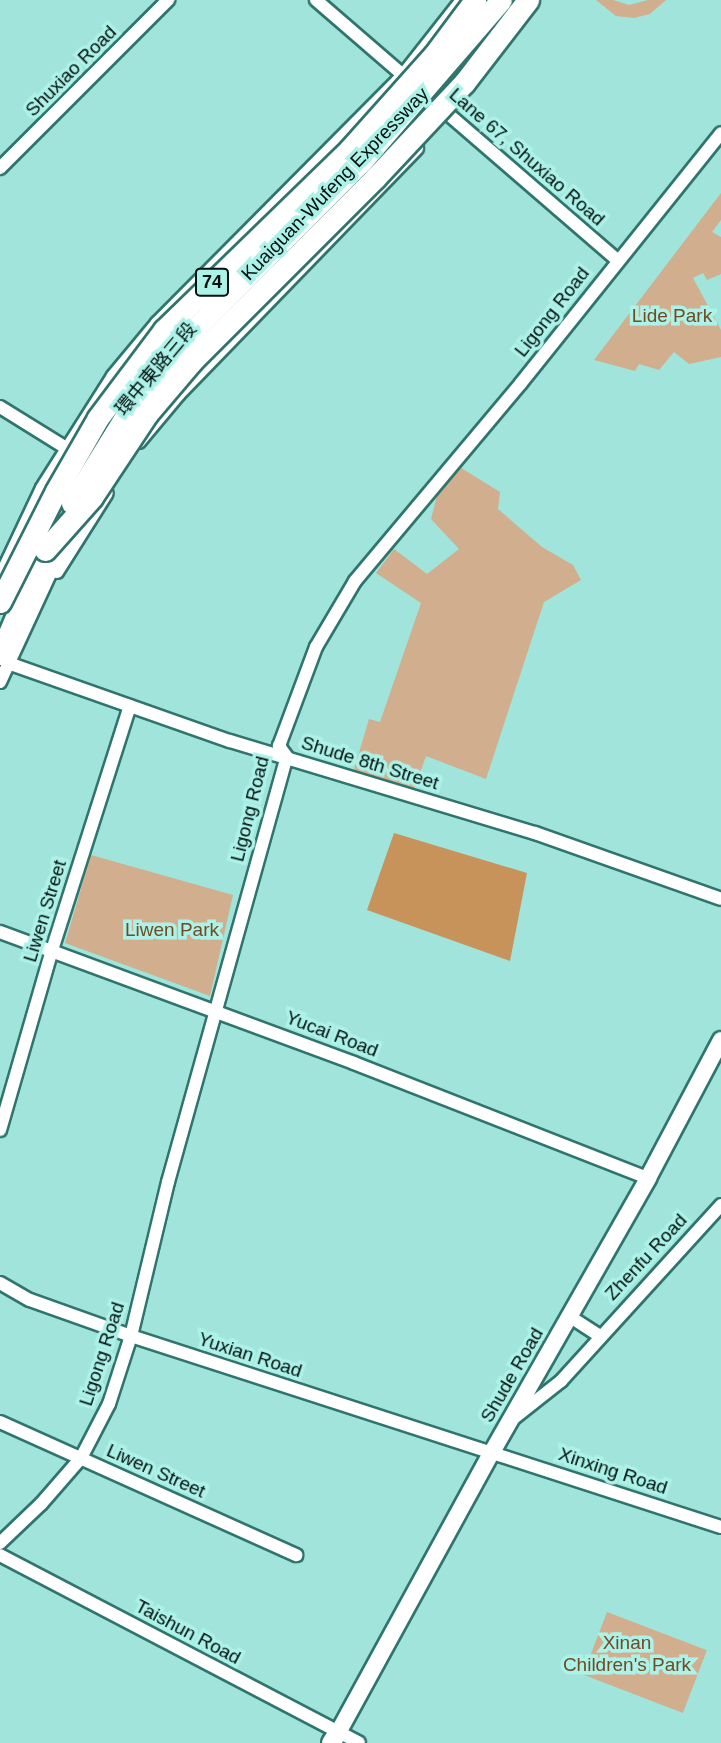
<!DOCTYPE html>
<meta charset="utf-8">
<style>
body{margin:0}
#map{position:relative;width:721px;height:1743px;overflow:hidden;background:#a0e4db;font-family:Arial,"Noto Sans TC",sans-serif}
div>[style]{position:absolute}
.green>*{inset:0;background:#d1ae8d;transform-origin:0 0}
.forest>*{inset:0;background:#c8925b}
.roads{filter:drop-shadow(2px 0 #30756d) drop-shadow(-2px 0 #30756d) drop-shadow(0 2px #30756d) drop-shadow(0 -2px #30756d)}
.minor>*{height:12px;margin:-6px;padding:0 6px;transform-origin:6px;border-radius:6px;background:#fff}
.tertiary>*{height:16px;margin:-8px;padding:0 8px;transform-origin:8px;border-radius:8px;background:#fff}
.secondary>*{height:18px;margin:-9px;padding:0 9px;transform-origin:9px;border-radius:9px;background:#fff}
.trunk>*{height:21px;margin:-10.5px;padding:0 10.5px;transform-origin:10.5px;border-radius:10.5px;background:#fff}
.bridges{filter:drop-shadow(2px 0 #30756d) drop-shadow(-2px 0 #30756d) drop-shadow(0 2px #30756d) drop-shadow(0 -2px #30756d)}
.trunk-bridge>*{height:21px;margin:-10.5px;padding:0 10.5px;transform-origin:10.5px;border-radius:10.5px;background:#fff}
span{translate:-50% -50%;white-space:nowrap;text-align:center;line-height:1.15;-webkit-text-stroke:7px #adf2e8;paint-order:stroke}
.shield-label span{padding:2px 5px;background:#adf2e8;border:2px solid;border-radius:5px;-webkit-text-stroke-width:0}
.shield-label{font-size:18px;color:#00110f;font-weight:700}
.street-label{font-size:19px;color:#00110f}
.park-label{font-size:19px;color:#714b22}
</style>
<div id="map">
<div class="green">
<i style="clip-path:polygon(596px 0,613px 0,629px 5px,648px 0,666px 0,650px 14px,634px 18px,616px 16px)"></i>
<i style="clip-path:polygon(721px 193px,721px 220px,712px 232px,721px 237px,721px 274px,707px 280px,703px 273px,693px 278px,721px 330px,721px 357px,689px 364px,674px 352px,659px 370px,639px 364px,635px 371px,594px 360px)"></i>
<i style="clip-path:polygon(458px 466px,500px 492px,498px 509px,542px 547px,573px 565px,581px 580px,544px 602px,486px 779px,426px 756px,413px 793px,353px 773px,369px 719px,380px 722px,421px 603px,376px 573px,394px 549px,427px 574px,459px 549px,431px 519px,438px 492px)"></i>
<i style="clip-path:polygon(91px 855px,233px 895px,210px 996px,65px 943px)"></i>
<i style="left:607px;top:1612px;width:107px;height:67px;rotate:21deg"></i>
</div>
<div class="forest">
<i style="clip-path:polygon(394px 833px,527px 873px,510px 961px,367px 910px)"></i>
</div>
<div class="roads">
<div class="minor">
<i style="left:316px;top:0;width:398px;rotate:40.8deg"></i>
<i style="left:0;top:168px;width:238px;rotate:-45deg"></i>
<i style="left:0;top:407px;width:78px;rotate:31.8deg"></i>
<i style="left:139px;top:442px;width:62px;rotate:-50.2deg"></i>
<i style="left:179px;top:394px;width:342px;rotate:-45.9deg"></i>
<i style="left:57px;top:572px;width:93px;rotate:-57.7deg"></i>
<i style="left:0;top:577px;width:98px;rotate:-64.7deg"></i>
<i style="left:42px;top:488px;width:133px;rotate:-57.6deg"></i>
<i style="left:113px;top:376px;width:69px;rotate:-50.3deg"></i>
<i style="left:157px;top:323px;width:349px;rotate:-45.2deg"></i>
<i style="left:403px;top:75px;width:95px;rotate:-51.8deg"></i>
<i style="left:8px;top:663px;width:235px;rotate:19.4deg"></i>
<i style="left:230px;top:741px;width:319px;rotate:16.8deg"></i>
<i style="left:535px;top:833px;width:197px;rotate:19.5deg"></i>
<i style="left:0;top:682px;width:164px;rotate:-65.2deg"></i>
<i style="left:0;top:932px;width:377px;rotate:20.3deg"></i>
<i style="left:354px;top:1063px;width:316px;rotate:21.4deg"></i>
<i style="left:0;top:1130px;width:187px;rotate:-73.9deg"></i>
<i style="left:52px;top:950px;width:256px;rotate:-72.3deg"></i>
<i style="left:0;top:1283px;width:34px;rotate:30deg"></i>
<i style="left:30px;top:1300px;width:107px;rotate:19.6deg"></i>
<i style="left:131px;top:1336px;width:620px;rotate:17.94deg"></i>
<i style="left:569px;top:1316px;width:37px;rotate:33deg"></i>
<i style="left:514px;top:1418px;width:60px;rotate:-38.2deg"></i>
<i style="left:561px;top:1381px;width:238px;rotate:-47.7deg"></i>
<i style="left:0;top:1422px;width:325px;rotate:24.2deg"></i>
<i style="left:0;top:1543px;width:57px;rotate:-43.6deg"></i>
<i style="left:41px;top:1504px;width:61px;rotate:-49deg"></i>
<i style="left:81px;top:1458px;width:61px;rotate:-62.6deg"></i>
<i style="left:109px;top:1404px;width:71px;rotate:-72.1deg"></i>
<i style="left:131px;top:1336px;width:158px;rotate:-76.5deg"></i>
<i style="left:168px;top:1182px;width:441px;rotate:-74.4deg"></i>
<i style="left:287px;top:757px;width:14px;rotate:-126deg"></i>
<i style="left:279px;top:746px;width:106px;rotate:-69.5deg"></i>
<i style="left:316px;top:647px;width:77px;rotate:-59.4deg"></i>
<i style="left:355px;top:581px;width:258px;rotate:-50deg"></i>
<i style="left:521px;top:383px;width:320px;rotate:-51.3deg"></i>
<i style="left:0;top:1555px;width:405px;rotate:27.6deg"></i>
</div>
<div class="tertiary">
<i style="left:339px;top:1731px;width:318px;rotate:-61.3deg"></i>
<i style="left:492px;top:1452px;width:315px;rotate:-60.3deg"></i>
<i style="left:648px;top:1178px;width:156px;rotate:-62.1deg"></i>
</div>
<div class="secondary">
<i style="left:331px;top:1743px;width:14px;rotate:-56deg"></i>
</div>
<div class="trunk">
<i style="left:0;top:654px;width:113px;rotate:-66.6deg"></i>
</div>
</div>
<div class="bridges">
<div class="trunk-bridge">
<i style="left:72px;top:503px;width:120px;rotate:-58.3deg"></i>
<i style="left:135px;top:401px;width:73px;rotate:-51.7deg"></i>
<i style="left:180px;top:344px;width:257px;rotate:-45.2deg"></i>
<i style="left:361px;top:162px;width:214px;rotate:-49.2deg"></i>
<i style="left:45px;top:550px;width:71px;rotate:-48.4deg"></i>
<i style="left:92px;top:497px;width:100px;rotate:-56.5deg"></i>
<i style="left:147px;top:414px;width:70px;rotate:-49.7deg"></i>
<i style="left:192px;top:361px;width:259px;rotate:-45deg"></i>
<i style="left:375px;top:178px;width:130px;rotate:-46.9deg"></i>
<i style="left:464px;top:83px;width:105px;rotate:-52.4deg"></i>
<i style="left:0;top:602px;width:124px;rotate:-63.2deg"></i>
<i style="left:56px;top:491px;width:84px;rotate:-60.1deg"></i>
<i style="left:98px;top:418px;width:110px;rotate:-53.1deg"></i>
<i style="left:164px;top:330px;width:258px;rotate:-44.2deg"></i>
<i style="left:349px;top:150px;width:127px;rotate:-48.2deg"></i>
<i style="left:434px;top:55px;width:69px;rotate:-53.3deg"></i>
</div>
</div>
<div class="shield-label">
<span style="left:212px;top:282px">74</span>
</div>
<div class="street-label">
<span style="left:71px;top:71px;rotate:-45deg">Shuxiao Road</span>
<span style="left:527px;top:157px;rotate:41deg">Lane 67, Shuxiao Road</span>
<span style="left:335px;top:184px;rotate:-46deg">Kuaiguan-Wufeng Expressway</span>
<span style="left:552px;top:312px;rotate:-52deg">Ligong Road</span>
<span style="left:156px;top:369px;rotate:-50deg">環中東路三段</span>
<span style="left:370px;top:763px;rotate:17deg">Shude 8th Street</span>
<span style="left:250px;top:809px;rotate:-76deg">Ligong Road</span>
<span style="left:45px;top:911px;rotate:-73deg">Liwen Street</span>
<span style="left:332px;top:1034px;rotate:21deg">Yucai Road</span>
<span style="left:646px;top:1257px;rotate:-47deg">Zhenfu Road</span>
<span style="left:102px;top:1354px;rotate:-72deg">Ligong Road</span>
<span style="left:250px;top:1355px;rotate:18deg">Yuxian Road</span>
<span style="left:512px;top:1375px;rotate:-60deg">Shude Road</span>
<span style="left:156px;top:1471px;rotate:24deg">Liwen Street</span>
<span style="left:613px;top:1471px;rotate:18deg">Xinxing Road</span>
<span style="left:188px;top:1632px;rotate:28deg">Taishun Road</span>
</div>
<div class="park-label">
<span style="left:672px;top:316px">Lide Park</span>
<span style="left:172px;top:930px">Liwen Park</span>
<span style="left:627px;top:1654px">Xinan<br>Children's Park</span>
</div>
</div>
